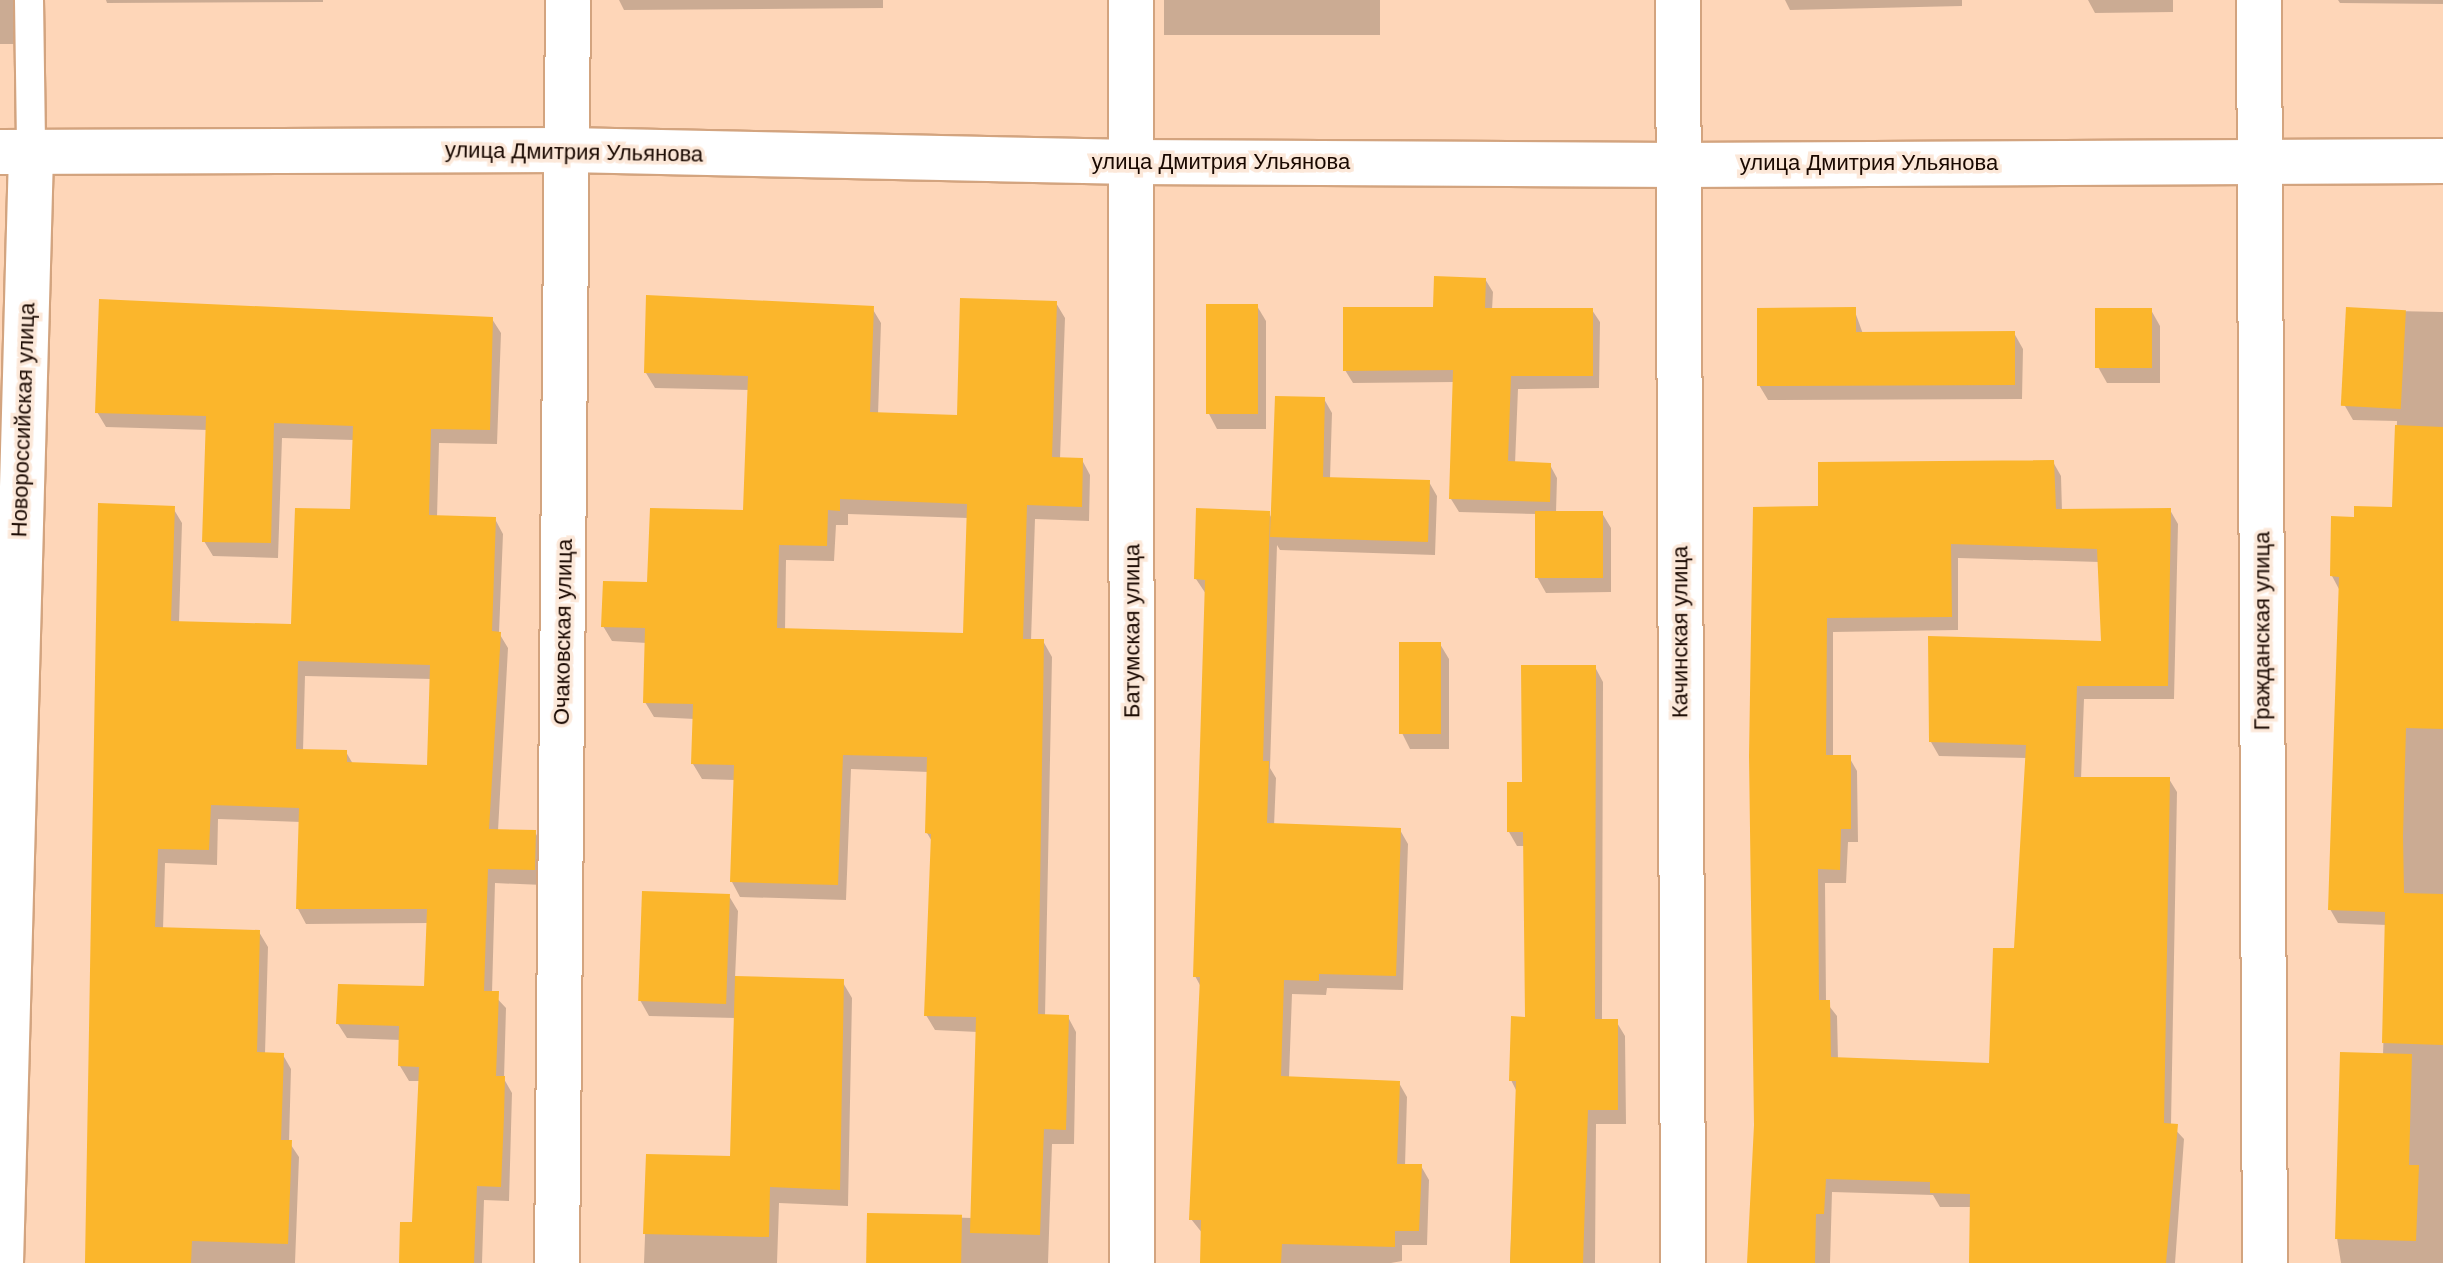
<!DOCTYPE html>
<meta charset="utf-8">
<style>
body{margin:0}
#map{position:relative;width:2443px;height:1263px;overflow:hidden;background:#fed6b8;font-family:Arial,sans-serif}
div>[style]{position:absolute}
.shadow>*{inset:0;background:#0003;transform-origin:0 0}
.building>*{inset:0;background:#fbb62c;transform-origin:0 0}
.roads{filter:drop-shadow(2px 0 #d3a47f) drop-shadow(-2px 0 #d3a47f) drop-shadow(0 2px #d3a47f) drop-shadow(0 -2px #d3a47f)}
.lane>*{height:28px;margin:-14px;padding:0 14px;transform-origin:14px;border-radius:14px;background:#fff}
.street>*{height:44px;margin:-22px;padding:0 22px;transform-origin:22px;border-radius:22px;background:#fff}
.secondary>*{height:44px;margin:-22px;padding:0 22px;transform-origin:22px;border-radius:22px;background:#fff}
span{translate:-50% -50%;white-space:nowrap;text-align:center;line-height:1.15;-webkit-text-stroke:7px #fce8d9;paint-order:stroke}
.street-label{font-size:22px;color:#190800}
</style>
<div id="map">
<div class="shadow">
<i style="left:0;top:0;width:25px;height:44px"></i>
<i style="clip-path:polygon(106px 0,323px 0,323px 2px,107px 3px)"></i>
<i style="clip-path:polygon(619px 0,883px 0,883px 8px,624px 10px)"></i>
<i style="left:1164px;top:0;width:216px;height:35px"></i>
<i style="clip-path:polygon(1785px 0,1962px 0,1962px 6px,1790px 10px)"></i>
<i style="clip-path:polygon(2088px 0,2173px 0,2173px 12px,2095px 13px)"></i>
<i style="clip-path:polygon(2338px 0,2443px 0,2443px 4px,2340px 3px)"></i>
<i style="clip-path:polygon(1485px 279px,1493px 292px,1492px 310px,1592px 310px,1600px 322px,1599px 388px,1518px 389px,1515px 464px,1550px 465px,1557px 478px,1556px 513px,1602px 513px,1611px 528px,1611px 592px,1546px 593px,1537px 577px,1537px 514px,1459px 512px,1451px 499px,1455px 382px,1353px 383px,1345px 370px)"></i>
<i style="clip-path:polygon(evenodd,1056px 303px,1065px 318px,1060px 459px,1082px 460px,1090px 475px,1089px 521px,1035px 519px,1031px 641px,1043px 641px,1052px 657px,1045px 1016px,1068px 1017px,1076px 1032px,1074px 1144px,1052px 1144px,1048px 1263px,867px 1263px,869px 1215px,972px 1218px,978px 1032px,935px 1030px,926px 1015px,933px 843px,927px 833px,929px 772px,851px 769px,846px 900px,740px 897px,732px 882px,735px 780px,702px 779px,693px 764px,695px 719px,654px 717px,645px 702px,647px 643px,612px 641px,603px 626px,745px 512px,750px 390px,655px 388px,646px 373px,872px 308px,881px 323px,878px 415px,959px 417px,1056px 303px,848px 514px,968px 518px,965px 635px,785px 631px,786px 560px,834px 561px,836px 525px,848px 525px,848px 514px)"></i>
<i style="clip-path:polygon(1257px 306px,1266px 321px,1266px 429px,1217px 429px,1209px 414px)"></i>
<i style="clip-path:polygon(1854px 309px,1863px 334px,2014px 333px,2023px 349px,2022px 399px,1768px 400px,1759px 385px)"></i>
<i style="clip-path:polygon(2151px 310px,2160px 326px,2160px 383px,2107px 383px,2098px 367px)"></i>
<i style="clip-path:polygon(2348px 310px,2443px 312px,2443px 1263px,2341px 1263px,2337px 1238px,2383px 1055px,2387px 925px,2338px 923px,2330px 909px,2340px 591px,2332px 576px,2356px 519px,2394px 509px,2397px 421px,2353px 420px,2345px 406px)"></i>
<i style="clip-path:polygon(evenodd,492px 319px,501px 333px,497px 444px,439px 443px,437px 517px,495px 519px,503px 534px,499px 633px,508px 648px,498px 831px,535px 832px,543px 847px,543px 885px,495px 883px,492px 993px,506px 1008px,504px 1079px,512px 1093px,509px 1201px,484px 1200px,482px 1263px,401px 1263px,414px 1224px,420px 1081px,409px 1081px,400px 1066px,401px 1040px,347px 1038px,338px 1024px,426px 988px,429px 923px,306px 924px,298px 909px,301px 822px,218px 819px,217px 865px,165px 863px,163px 929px,259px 932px,268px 947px,265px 1054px,283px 1055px,291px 1069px,289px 1142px,299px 1157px,295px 1263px,89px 1263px,173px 508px,182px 523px,179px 623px,293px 626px,352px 511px,354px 440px,282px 438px,278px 558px,213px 556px,204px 541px,208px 430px,106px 427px,97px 412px,492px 319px,305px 676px,432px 679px,429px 767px,353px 764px,346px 752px,303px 751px,305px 676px)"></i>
<i style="clip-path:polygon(1324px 399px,1332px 413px,1330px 479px,1429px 482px,1437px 496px,1435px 555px,1280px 550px,1277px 545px,1270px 768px,1276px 778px,1274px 826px,1400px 830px,1408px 844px,1403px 990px,1327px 988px,1326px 995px,1292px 994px,1289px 1078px,1399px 1083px,1407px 1097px,1405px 1166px,1421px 1166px,1429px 1180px,1427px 1245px,1402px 1245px,1402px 1261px,1391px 1263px,1202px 1263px,1203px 1234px,1191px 1219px,1201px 987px,1195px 976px,1206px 594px,1196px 579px,1269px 513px,1272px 519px)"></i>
<i style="clip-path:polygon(evenodd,2053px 462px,2061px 476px,2062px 511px,2170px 510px,2178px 524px,2174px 699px,2084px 699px,2081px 779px,2169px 779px,2177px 792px,2171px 1125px,2184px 1139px,2175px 1263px,1971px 1263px,1972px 1207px,1940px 1207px,1933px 1195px,1832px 1192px,1830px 1263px,1749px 1263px,1820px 508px,2053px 462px,1958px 558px,2100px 562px,2103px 643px,1931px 742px,1939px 756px,2027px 758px,2015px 950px,1991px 1065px,1838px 1060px,1837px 1016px,1826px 1002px,1825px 883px,1846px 883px,1848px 842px,1858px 842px,1857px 771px,1849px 757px,1833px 757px,1833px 632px,1958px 630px,1958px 558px)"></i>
<i style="clip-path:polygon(1440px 644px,1449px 659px,1449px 749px,1410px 749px,1402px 733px)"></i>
<i style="clip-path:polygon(1595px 667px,1603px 682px,1602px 1021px,1616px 1021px,1625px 1036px,1626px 1124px,1596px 1124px,1595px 1263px,1510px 1263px,1517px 1092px,1511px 1080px,1527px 1019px,1525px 846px,1517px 846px,1509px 832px,1524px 784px)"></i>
<i style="clip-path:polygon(729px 896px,738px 911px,735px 978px,842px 981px,852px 998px,848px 1206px,779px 1203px,777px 1263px,644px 1263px,648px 1156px,732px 1158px,736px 1018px,649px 1016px,640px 1000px)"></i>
</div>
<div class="building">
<i style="clip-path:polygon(1434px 276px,1486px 278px,1485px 308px,1593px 308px,1593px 376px,1511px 376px,1508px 461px,1551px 463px,1550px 502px,1449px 499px,1453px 370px,1343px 371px,1343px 307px,1433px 307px)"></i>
<i style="clip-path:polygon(evenodd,646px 295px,874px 306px,870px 412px,957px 415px,960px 298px,1057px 301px,1052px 457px,1083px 458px,1082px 507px,1027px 505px,1023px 639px,1044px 639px,1038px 1014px,1069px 1015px,1066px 1130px,1044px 1129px,1040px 1235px,970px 1233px,976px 1017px,924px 1016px,931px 834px,925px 833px,927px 757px,843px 755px,838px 885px,730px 882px,734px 765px,691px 764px,693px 704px,643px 703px,645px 628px,601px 627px,603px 581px,647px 582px,650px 508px,743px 510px,748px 376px,644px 373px,646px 295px,840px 499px,967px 504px,963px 633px,777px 628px,779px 545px,827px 546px,828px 510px,840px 511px,840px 499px)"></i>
<i style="clip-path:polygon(evenodd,99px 299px,493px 317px,490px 430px,431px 429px,429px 515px,496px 517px,492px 631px,501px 632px,489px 829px,536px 830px,535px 870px,488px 869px,484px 991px,499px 991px,496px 1076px,505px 1076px,504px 1116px,501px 1187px,477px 1186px,474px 1263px,399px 1263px,400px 1222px,412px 1222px,419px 1067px,398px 1066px,399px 1026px,336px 1024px,338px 984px,424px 986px,427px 909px,296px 909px,299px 808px,211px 805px,209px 850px,158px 849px,155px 927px,260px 930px,257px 1052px,284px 1053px,281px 1140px,292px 1140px,288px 1244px,192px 1241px,191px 1263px,85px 1263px,98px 503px,175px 506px,171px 621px,291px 624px,295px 508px,350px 509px,353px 426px,274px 423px,271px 543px,202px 542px,206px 416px,95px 413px,99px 299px,298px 661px,430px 665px,427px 765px,347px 762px,347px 750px,296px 749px,298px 661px)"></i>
<i style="left:1206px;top:304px;width:52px;height:110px"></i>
<i style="clip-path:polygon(1856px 307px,1856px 332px,2015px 331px,2015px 385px,1757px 386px,1757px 308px)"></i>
<i style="left:2346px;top:307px;width:60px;height:99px;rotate:3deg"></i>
<i style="left:2095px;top:308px;width:57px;height:60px"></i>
<i style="clip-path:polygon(1275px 396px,1325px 397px,1323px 477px,1430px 480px,1428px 542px,1270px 537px)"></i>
<i style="clip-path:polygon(2395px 425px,2443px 427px,2443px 729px,2406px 728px,2403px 836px,2404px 893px,2443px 894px,2443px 1045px,2382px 1043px,2385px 912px,2328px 910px,2339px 577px,2330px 576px,2331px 516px,2354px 517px,2354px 506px,2392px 507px)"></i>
<i style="clip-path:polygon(evenodd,2054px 460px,2056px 509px,2171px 508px,2168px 686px,2077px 686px,2074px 777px,2170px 777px,2164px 1123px,2178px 1124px,2166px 1263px,1969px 1263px,1970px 1194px,1930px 1193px,1930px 1182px,1826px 1179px,1824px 1214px,1816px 1214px,1815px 1263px,1747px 1263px,1754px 1125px,1749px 756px,1753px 507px,1818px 506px,1818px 462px,2054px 460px,1951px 544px,2097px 549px,2101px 641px,1928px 636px,1929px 742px,2026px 745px,2014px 948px,1993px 948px,1989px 1063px,1831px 1057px,1830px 1000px,1819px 1000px,1818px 869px,1840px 870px,1841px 829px,1851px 829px,1851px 755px,1826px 755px,1827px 618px,1952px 617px,1951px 544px)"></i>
<i style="clip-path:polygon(1196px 508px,1270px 511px,1263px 761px,1269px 761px,1267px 823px,1401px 828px,1396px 976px,1319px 974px,1319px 981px,1284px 980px,1281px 1076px,1400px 1081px,1397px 1164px,1422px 1164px,1419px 1231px,1395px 1231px,1395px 1247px,1282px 1244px,1281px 1263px,1200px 1263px,1201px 1220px,1189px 1220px,1200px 977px,1193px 977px,1205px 580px,1194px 579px)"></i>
<i style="left:1535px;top:511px;width:68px;height:67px"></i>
<i style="left:1399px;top:642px;width:42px;height:92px"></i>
<i style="clip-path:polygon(1521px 665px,1596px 665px,1595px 1019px,1618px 1019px,1618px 1110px,1588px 1110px,1583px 1263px,1510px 1263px,1516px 1081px,1509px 1081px,1511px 1016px,1525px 1017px,1523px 832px,1507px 832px,1507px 782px,1522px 782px)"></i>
<i style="left:642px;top:891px;width:88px;height:110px;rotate:2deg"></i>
<i style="clip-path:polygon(735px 976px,844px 979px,840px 1190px,770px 1187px,769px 1237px,643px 1234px,646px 1154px,730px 1156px)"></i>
<i style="clip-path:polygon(2340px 1052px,2412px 1054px,2409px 1165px,2419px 1165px,2416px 1241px,2335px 1239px)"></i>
<i style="left:867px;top:1213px;width:95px;height:50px;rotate:1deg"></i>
</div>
<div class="roads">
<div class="lane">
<i style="left:29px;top:0;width:152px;rotate:89.2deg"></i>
</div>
<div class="street">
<i style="left:1131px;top:0;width:1263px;rotate:89.95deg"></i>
<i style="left:1678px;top:0;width:1263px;rotate:89.77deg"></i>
<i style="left:2259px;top:0;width:1263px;rotate:89.73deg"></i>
<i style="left:1px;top:1263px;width:1111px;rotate:-88.45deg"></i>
<i style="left:557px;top:1263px;width:1263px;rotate:-89.5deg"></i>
</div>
<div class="secondary">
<i style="left:0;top:152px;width:568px;rotate:-0.2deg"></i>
<i style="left:568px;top:150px;width:565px;rotate:1.22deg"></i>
<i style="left:1133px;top:162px;width:544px;rotate:0.32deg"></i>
<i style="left:1677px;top:165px;width:766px;rotate:-0.3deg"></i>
</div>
</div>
<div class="street-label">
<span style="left:574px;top:152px;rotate:1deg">улица Дмитрия Ульянова</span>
<span style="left:1221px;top:162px">улица Дмитрия Ульянова</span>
<span style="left:1869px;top:163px">улица Дмитрия Ульянова</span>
<span style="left:23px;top:420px;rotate:-88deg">Новороссийская улица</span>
<span style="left:1132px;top:631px;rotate:-90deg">Батумская улица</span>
<span style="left:2262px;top:631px;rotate:-90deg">Гражданская улица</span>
<span style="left:563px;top:632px;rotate:-89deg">Очаковская улица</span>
<span style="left:1680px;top:632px;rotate:-90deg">Качинская улица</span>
</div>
</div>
